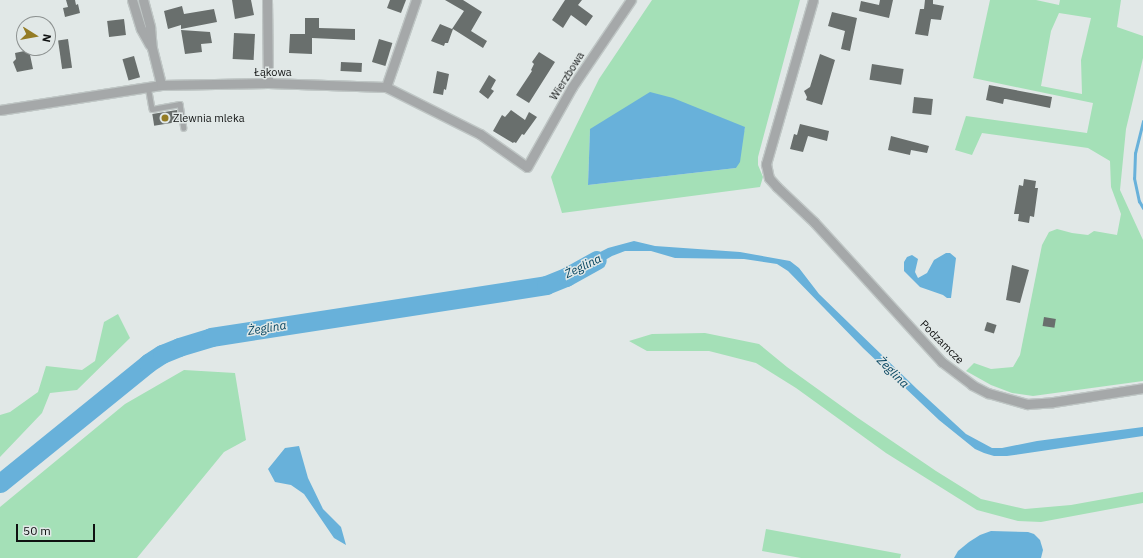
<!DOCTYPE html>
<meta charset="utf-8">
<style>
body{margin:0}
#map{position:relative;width:1143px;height:558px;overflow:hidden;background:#e1e8e7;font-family:"IBM Plex Sans",sans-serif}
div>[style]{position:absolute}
.green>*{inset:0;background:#a4e0b7}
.water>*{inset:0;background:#68b1da}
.stream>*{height:3px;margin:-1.5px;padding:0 1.5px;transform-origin:1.5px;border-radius:1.5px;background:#68b1da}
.river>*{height:19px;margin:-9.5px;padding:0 9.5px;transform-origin:9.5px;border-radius:9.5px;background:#68b1da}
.building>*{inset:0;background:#696f6d;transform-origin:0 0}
.roads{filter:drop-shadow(1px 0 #bfc6c5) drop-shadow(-1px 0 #bfc6c5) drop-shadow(0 1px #bfc6c5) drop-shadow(0 -1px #bfc6c5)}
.service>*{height:4.5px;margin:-2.25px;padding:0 2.25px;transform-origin:2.25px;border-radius:2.25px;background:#a5a8a9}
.minor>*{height:9px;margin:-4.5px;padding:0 4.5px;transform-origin:4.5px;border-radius:4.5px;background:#a5a8a9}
.dots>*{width:11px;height:11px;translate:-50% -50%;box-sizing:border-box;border:2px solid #e1e8e7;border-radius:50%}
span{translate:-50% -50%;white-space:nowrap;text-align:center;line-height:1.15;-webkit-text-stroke:3px #e1e8e7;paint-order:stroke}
.street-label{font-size:11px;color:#0f1111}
.poi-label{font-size:11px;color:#0f1111}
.left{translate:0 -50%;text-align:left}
.water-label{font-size:12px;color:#064561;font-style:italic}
.north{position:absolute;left:16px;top:16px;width:40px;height:40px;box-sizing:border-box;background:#e1e8e7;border:1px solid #8d9291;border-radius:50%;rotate:101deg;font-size:11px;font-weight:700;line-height:16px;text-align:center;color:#0f1111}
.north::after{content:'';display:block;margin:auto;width:14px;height:18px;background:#947c24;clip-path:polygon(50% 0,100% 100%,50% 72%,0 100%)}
.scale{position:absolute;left:16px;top:524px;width:79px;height:18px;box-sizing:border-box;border:2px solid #0f1111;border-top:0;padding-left:5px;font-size:12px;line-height:14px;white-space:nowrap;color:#0f1111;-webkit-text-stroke:3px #e1e8e7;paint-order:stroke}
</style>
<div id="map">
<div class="green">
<i style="clip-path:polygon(evenodd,652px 0,800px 0,758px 157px,758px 165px,763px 177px,760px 187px,562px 213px,551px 177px,599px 79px,652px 0,745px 127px,736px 168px,588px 185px,590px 129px,745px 127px)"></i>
<i style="clip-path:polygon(evenodd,990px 0,1036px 0,1059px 5px,1060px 0,1121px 0,1117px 27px,1143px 36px,1143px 58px,1126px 129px,1120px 190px,1143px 240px,1143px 381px,1033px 396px,1012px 393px,991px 385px,966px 371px,974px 363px,991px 369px,1013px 367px,1020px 355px,1042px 245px,1049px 232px,1057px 229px,1072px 233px,1088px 235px,1094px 231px,1117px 235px,1121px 214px,1111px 187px,1110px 161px,1088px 148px,982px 133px,972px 155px,955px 150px,966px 116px,1087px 133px,1093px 103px,973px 78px,990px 0,1059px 13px,1091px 18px,1081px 60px,1082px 94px,1041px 86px,1051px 31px,1059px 13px)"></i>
<i style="clip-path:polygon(118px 314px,130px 338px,77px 390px,50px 393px,42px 413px,0 457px,0 415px,10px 412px,38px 392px,46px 366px,82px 370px,95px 361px,104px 322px)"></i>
<i style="clip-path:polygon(705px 333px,759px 344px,787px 367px,858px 418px,936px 471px,981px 499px,1025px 509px,1071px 505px,1143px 492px,1143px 503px,1041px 522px,1018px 521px,977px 510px,886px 453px,796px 388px,756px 363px,709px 351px,647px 351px,629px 341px,652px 334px)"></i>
<i style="clip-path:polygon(184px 370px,235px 373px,246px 440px,224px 452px,137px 558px,0 558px,0 507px,125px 404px)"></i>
<i style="clip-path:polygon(766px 529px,901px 554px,900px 558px,801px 558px,762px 551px)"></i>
</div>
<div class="water">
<i style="clip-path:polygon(650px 92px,673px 98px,745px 127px,740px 162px,736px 168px,588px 185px,590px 129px)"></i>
<i style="clip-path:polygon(634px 241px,655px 246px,740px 252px,790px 261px,799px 268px,819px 294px,917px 389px,966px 434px,992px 448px,1002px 448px,1037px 441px,1143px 427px,1143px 436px,1007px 456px,994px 456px,984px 453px,975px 449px,939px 420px,863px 348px,788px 271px,777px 264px,744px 259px,675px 258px,651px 251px,625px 251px,612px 256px,576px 277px,571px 267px,608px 248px)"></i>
<i style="clip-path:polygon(946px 253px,950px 253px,956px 258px,951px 298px,947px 298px,943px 295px,920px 287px,904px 271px,904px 262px,907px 257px,912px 255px,918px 259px,915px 272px,918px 278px,927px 273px,934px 260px)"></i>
<i style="clip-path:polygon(299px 446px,308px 478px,323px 509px,341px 527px,346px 545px,334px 538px,304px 494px,291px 485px,275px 482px,268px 469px,285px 448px)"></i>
<i style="clip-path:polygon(991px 531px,1028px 532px,1034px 534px,1040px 540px,1043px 550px,1041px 558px,954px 558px,958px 551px,969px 542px,980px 535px)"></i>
</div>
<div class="stream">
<i style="left:1143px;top:121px;width:33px;rotate:104deg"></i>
<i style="left:1135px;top:153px;width:25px;rotate:92deg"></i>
<i style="left:1134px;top:178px;width:24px;rotate:78deg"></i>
<i style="left:1139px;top:201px;width:8px;rotate:60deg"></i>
</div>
<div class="river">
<i style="left:0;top:483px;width:191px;rotate:-39deg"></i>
<i style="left:148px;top:363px;width:17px;rotate:-33deg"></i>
<i style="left:162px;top:354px;width:18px;rotate:-22deg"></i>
<i style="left:179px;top:347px;width:34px;rotate:-17deg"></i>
<i style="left:211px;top:337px;width:339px;rotate:-8.8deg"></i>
<i style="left:546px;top:285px;width:22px;rotate:-22deg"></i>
<i style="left:566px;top:277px;width:35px;rotate:-29deg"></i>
</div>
<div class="building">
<i style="clip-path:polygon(66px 0,75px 0,76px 5px,78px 4px,80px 13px,65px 17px,63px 8px,68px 7px)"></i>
<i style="clip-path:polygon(232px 0,251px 0,254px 15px,235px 19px)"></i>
<i style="clip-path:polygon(390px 0,406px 0,401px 13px,387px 8px)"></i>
<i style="clip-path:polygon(445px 0,463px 0,482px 12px,471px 31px,487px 41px,483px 48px,453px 29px,448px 43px,445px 43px,444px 46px,431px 41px,440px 24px,452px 29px,464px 11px)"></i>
<i style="clip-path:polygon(565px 0,582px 0,578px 5px,593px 16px,586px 26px,571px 15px,563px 28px,552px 20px)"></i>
<i style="clip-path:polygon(880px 0,893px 0,889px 18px,859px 11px,861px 1px,879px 5px)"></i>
<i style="clip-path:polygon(925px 0,933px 0,933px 4px,944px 6px,941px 20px,931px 19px,928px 36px,915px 34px,920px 9px,924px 9px)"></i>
<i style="clip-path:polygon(182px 6px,184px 14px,214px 9px,217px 22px,181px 29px,181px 25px,168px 29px,164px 11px)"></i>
<i style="clip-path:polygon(832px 12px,857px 18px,850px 51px,841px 49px,845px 31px,828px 26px)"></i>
<i style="clip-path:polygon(305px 18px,319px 18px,319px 28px,355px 29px,355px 40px,312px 38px,312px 54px,289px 53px,290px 34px,305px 34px)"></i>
<i style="left:124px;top:19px;width:16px;height:17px;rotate:83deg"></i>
<i style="clip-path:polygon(181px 30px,210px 32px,212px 43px,201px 44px,202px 52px,185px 54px)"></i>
<i style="left:234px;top:33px;width:21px;height:26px;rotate:3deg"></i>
<i style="left:68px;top:39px;width:29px;height:10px;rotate:82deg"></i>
<i style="left:379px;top:39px;width:14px;height:24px;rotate:17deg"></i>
<i style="clip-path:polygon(29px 50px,33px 69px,17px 72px,13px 62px,16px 59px,15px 53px)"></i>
<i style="clip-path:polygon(539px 52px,555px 62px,529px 103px,516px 95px,532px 71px,531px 70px,534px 64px,532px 62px)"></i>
<i style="clip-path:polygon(820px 54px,835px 60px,822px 105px,806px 100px,807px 97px,804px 91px,810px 87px)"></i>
<i style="left:134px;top:56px;width:22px;height:12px;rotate:74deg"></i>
<i style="left:341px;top:62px;width:21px;height:9px;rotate:3deg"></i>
<i style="left:872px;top:64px;width:32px;height:16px;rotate:9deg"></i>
<i style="clip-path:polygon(437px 71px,449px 74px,446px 90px,444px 89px,443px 95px,433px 93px)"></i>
<i style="clip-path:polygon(489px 75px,496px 80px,491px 89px,494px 91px,488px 99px,479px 92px)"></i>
<i style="clip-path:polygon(989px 85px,1052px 97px,1050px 108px,1006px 99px,1004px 99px,1003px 104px,986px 100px)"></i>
<i style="left:914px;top:97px;width:19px;height:16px;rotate:6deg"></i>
<i style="left:177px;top:110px;width:12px;height:25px;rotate:81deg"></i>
<i style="clip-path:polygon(511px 110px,525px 120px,529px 112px,537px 117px,524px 135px,522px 134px,516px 143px,514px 142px,513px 143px,493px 131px,502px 115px,505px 117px)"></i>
<i style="clip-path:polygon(800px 124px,829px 131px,827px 141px,808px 136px,803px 152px,790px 149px,794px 134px,797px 135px)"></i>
<i style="clip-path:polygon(891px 136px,929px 146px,927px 153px,911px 150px,910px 155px,888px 150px)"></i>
<i style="clip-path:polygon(1024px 179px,1036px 181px,1035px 188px,1038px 188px,1034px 217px,1030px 216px,1029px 223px,1018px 221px,1019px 214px,1014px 214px,1019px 185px,1023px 186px)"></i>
<i style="clip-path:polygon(1012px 265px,1029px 270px,1020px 303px,1006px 300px)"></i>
<i style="left:1044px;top:317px;width:12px;height:9px;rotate:9deg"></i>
<i style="left:987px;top:322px;width:10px;height:9px;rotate:17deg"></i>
</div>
<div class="roads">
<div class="service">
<i style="left:148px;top:86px;width:23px;rotate:80deg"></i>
<i style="left:152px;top:109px;width:28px;rotate:-10deg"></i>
<i style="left:180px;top:104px;width:24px;rotate:81deg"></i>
</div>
<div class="minor">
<i style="left:132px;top:0;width:30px;rotate:73deg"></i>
<i style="left:141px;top:29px;width:18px;rotate:61deg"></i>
<i style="left:143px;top:0;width:28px;rotate:75deg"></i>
<i style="left:150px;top:27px;width:21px;rotate:85deg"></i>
<i style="left:152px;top:48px;width:38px;rotate:76deg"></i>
<i style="left:267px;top:0;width:83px;rotate:89.3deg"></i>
<i style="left:813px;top:0;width:171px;rotate:106deg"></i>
<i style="left:766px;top:164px;width:14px;rotate:78deg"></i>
<i style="left:769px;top:178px;width:12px;rotate:48deg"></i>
<i style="left:777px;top:187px;width:51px;rotate:43.4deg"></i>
<i style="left:814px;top:222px;width:190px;rotate:47.6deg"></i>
<i style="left:942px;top:362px;width:38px;rotate:37deg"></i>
<i style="left:972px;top:385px;width:18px;rotate:27deg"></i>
<i style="left:988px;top:393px;width:41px;rotate:15.8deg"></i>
<i style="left:1027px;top:404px;width:26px;rotate:-4deg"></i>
<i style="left:1053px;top:402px;width:91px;rotate:-8.8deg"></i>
<i style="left:386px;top:87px;width:92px;rotate:-71deg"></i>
<i style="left:0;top:110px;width:163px;rotate:-8.8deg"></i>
<i style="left:161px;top:85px;width:107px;rotate:-1.1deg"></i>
<i style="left:268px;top:83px;width:118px;rotate:1.9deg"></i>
<i style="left:386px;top:87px;width:105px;rotate:26.6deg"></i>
<i style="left:480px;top:134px;width:57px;rotate:35.1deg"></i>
<i style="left:527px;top:167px;width:92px;rotate:-60.6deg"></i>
<i style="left:572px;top:87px;width:105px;rotate:-55.9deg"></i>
</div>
</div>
<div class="dots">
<i style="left:165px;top:118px;background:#947c24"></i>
</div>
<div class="street-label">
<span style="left:273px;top:72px">Łąkowa</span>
<span style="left:567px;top:76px;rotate:-58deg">Wierzbowa</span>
<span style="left:942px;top:342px;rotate:45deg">Podzamcze</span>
</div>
<div class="poi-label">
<span class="left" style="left:173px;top:118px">Zlewnia mleka</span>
</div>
<div class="water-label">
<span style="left:583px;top:266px;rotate:-26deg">Żeglina</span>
<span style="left:267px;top:328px;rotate:-9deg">Żeglina</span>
<span style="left:893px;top:372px;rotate:45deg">Żeglina</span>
</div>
<div class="north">N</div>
<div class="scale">50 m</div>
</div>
